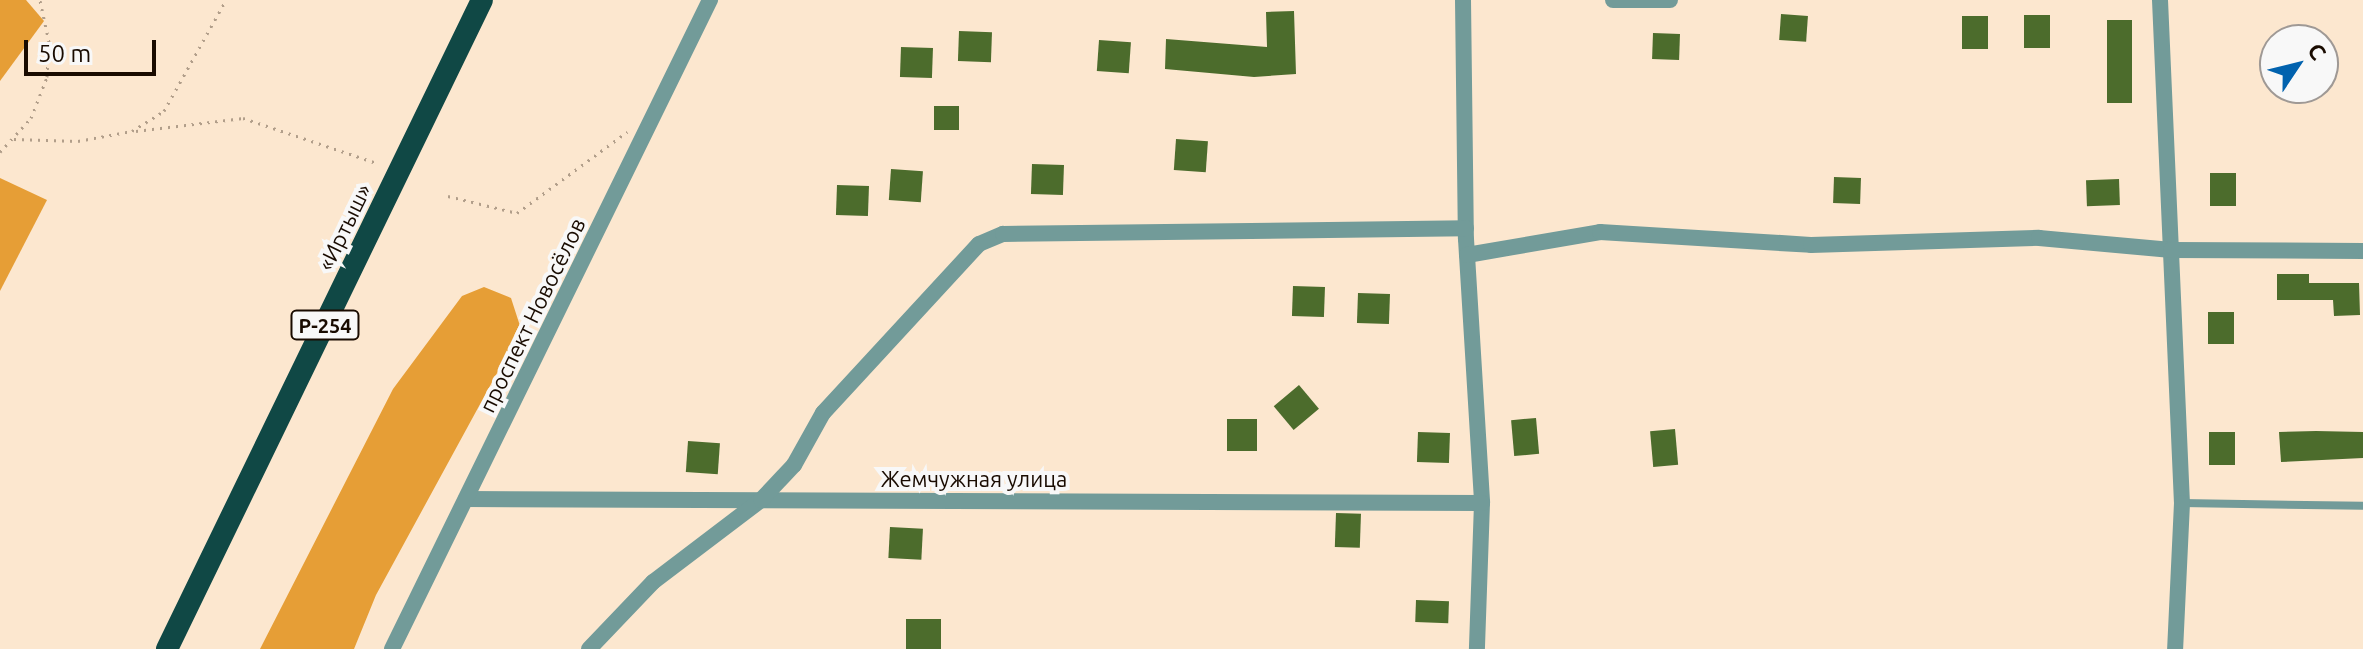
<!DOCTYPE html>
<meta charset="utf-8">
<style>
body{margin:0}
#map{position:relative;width:2363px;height:649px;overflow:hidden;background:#fce7cf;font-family:Ubuntu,sans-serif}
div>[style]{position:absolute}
.forest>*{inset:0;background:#e69e36}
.building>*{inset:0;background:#4c6c2c;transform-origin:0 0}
.path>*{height:3px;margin-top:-1.5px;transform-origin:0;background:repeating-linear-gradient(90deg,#b19e8a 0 2px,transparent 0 8px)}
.service>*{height:8px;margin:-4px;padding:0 4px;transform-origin:4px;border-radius:4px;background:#729b99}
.minor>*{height:16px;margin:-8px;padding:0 8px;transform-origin:8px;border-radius:8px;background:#729b99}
.trunk>*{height:22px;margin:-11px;padding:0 11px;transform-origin:11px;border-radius:11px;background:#104845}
span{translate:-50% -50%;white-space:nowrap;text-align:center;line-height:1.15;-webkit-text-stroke:8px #f8f8f8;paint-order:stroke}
.shield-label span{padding:2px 6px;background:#f8f8f8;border:2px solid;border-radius:6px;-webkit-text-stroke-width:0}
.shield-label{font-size:20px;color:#190b00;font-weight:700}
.street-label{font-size:22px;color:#190b00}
.north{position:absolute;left:2259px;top:24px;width:80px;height:80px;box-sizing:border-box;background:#f8f8f8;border:2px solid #9f9995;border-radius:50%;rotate:55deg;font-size:22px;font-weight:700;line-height:32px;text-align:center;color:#190b00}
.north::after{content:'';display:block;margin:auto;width:28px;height:36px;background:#0162ae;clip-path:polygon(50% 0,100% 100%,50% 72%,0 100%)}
.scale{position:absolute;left:24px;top:40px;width:132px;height:36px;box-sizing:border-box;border:4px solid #190b00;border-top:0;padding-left:10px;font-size:24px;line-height:28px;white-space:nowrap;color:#190b00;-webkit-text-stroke:6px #f8f8f8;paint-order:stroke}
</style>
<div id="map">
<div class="forest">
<i style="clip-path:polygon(0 0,26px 0,44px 21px,0 81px)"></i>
<i style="clip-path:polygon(0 178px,47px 200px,0 291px)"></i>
<i style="clip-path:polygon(484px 287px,511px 298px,521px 329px,376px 595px,354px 649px,260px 649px,393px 389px,462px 296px)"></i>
</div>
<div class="building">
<i style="clip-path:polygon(1294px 11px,1296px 74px,1254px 77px,1165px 69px,1166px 39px,1267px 47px,1266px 12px)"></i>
<i style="left:1781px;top:14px;width:27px;height:26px;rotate:4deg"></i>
<i style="left:2050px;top:15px;width:33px;height:26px;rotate:90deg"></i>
<i style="left:1988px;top:16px;width:33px;height:26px;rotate:90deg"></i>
<i style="left:2107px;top:20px;width:25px;height:83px"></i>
<i style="left:959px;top:31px;width:33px;height:30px;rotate:2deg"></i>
<i style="left:1653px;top:33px;width:27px;height:26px;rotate:2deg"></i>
<i style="left:1099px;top:40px;width:32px;height:31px;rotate:4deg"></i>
<i style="left:901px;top:47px;width:32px;height:30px;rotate:2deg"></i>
<i style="left:959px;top:106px;width:24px;height:25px;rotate:90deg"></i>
<i style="left:1176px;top:139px;width:32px;height:31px;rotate:4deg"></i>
<i style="left:1032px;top:164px;width:32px;height:30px;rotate:2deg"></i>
<i style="left:891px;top:169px;width:32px;height:31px;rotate:4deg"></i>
<i style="left:2210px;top:173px;width:26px;height:33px"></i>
<i style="left:1834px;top:177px;width:27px;height:26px;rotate:2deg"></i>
<i style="left:2119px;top:179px;width:26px;height:33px;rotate:88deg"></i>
<i style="left:837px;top:185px;width:32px;height:30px;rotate:2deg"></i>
<i style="clip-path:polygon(2277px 274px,2309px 274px,2309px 283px,2359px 283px,2360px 315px,2334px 316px,2333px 300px,2277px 300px)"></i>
<i style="left:1293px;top:286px;width:32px;height:30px;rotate:2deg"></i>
<i style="left:1358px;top:293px;width:32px;height:30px;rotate:2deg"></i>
<i style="left:2234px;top:312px;width:32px;height:26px;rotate:90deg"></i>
<i style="left:1299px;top:385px;width:31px;height:33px;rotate:50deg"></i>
<i style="left:1536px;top:418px;width:36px;height:25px;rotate:85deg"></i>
<i style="left:1227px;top:419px;width:30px;height:32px"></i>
<i style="left:1675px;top:429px;width:36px;height:25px;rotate:85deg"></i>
<i style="clip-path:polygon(2316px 431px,2363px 432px,2363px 458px,2281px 462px,2279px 432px)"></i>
<i style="left:1418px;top:432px;width:32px;height:30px;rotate:2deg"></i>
<i style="left:2209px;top:432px;width:26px;height:33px"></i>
<i style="left:688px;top:441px;width:32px;height:31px;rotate:4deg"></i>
<i style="left:1336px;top:513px;width:25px;height:34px;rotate:2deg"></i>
<i style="left:890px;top:527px;width:33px;height:31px;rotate:3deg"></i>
<i style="left:1416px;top:600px;width:33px;height:22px;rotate:2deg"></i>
<i style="left:941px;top:619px;width:30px;height:35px;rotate:90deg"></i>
</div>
<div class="path">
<i style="left:136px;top:131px;width:108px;rotate:-6.9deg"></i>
<i style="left:243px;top:118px;width:141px;rotate:18.6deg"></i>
<i style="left:14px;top:139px;width:64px;rotate:1.8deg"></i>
<i style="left:78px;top:141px;width:55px;rotate:-10.5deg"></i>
<i style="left:132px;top:131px;width:38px;rotate:-32deg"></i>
<i style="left:164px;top:111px;width:127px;rotate:-60.8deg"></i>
<i style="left:0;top:152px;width:46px;rotate:-47.6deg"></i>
<i style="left:31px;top:118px;width:44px;rotate:-68.7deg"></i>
<i style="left:47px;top:77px;width:35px;rotate:-87deg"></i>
<i style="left:49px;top:42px;width:43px;rotate:-102.1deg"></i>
<i style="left:448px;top:196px;width:71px;rotate:13.8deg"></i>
<i style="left:517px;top:213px;width:137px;rotate:-36.4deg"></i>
</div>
<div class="service">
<i style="left:2182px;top:503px;width:181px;rotate:0.9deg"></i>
</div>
<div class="minor">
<i style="left:1463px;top:0;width:239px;rotate:89.3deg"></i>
<i style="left:1466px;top:239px;width:264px;rotate:86.5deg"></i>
<i style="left:1482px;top:503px;width:146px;rotate:92deg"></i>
<i style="left:1613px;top:0;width:57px"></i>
<i style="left:2160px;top:0;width:503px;rotate:87.5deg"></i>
<i style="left:2182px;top:503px;width:146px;rotate:92.7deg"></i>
<i style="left:1467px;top:255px;width:135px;rotate:-9.8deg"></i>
<i style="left:1600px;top:232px;width:211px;rotate:3.5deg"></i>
<i style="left:1811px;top:245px;width:228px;rotate:-1.8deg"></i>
<i style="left:2039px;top:238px;width:133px;rotate:5.2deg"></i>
<i style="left:2171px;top:250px;width:192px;rotate:0.3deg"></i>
<i style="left:466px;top:499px;width:1016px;rotate:0.23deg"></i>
<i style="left:392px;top:649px;width:723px;rotate:-63.9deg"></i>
<i style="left:589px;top:649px;width:93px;rotate:-46.3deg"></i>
<i style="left:653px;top:582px;width:136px;rotate:-37.2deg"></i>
<i style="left:761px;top:500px;width:48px;rotate:-46.7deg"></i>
<i style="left:794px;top:465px;width:60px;rotate:-60.9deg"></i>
<i style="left:823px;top:413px;width:230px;rotate:-47.3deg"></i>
<i style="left:979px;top:244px;width:26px;rotate:-23deg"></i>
<i style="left:1003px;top:234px;width:463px;rotate:-0.7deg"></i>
</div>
<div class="trunk">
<i style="left:167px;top:649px;width:721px;rotate:-64.11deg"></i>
</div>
<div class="shield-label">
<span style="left:325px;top:325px">Р-254</span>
</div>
<div class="street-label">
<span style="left:344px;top:227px;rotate:-64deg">«Иртыш»</span>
<span style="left:532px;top:315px;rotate:-64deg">проспект Новосёлов</span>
<span style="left:974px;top:479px">Жемчужная улица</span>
</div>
<div class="north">С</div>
<div class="scale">50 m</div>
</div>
